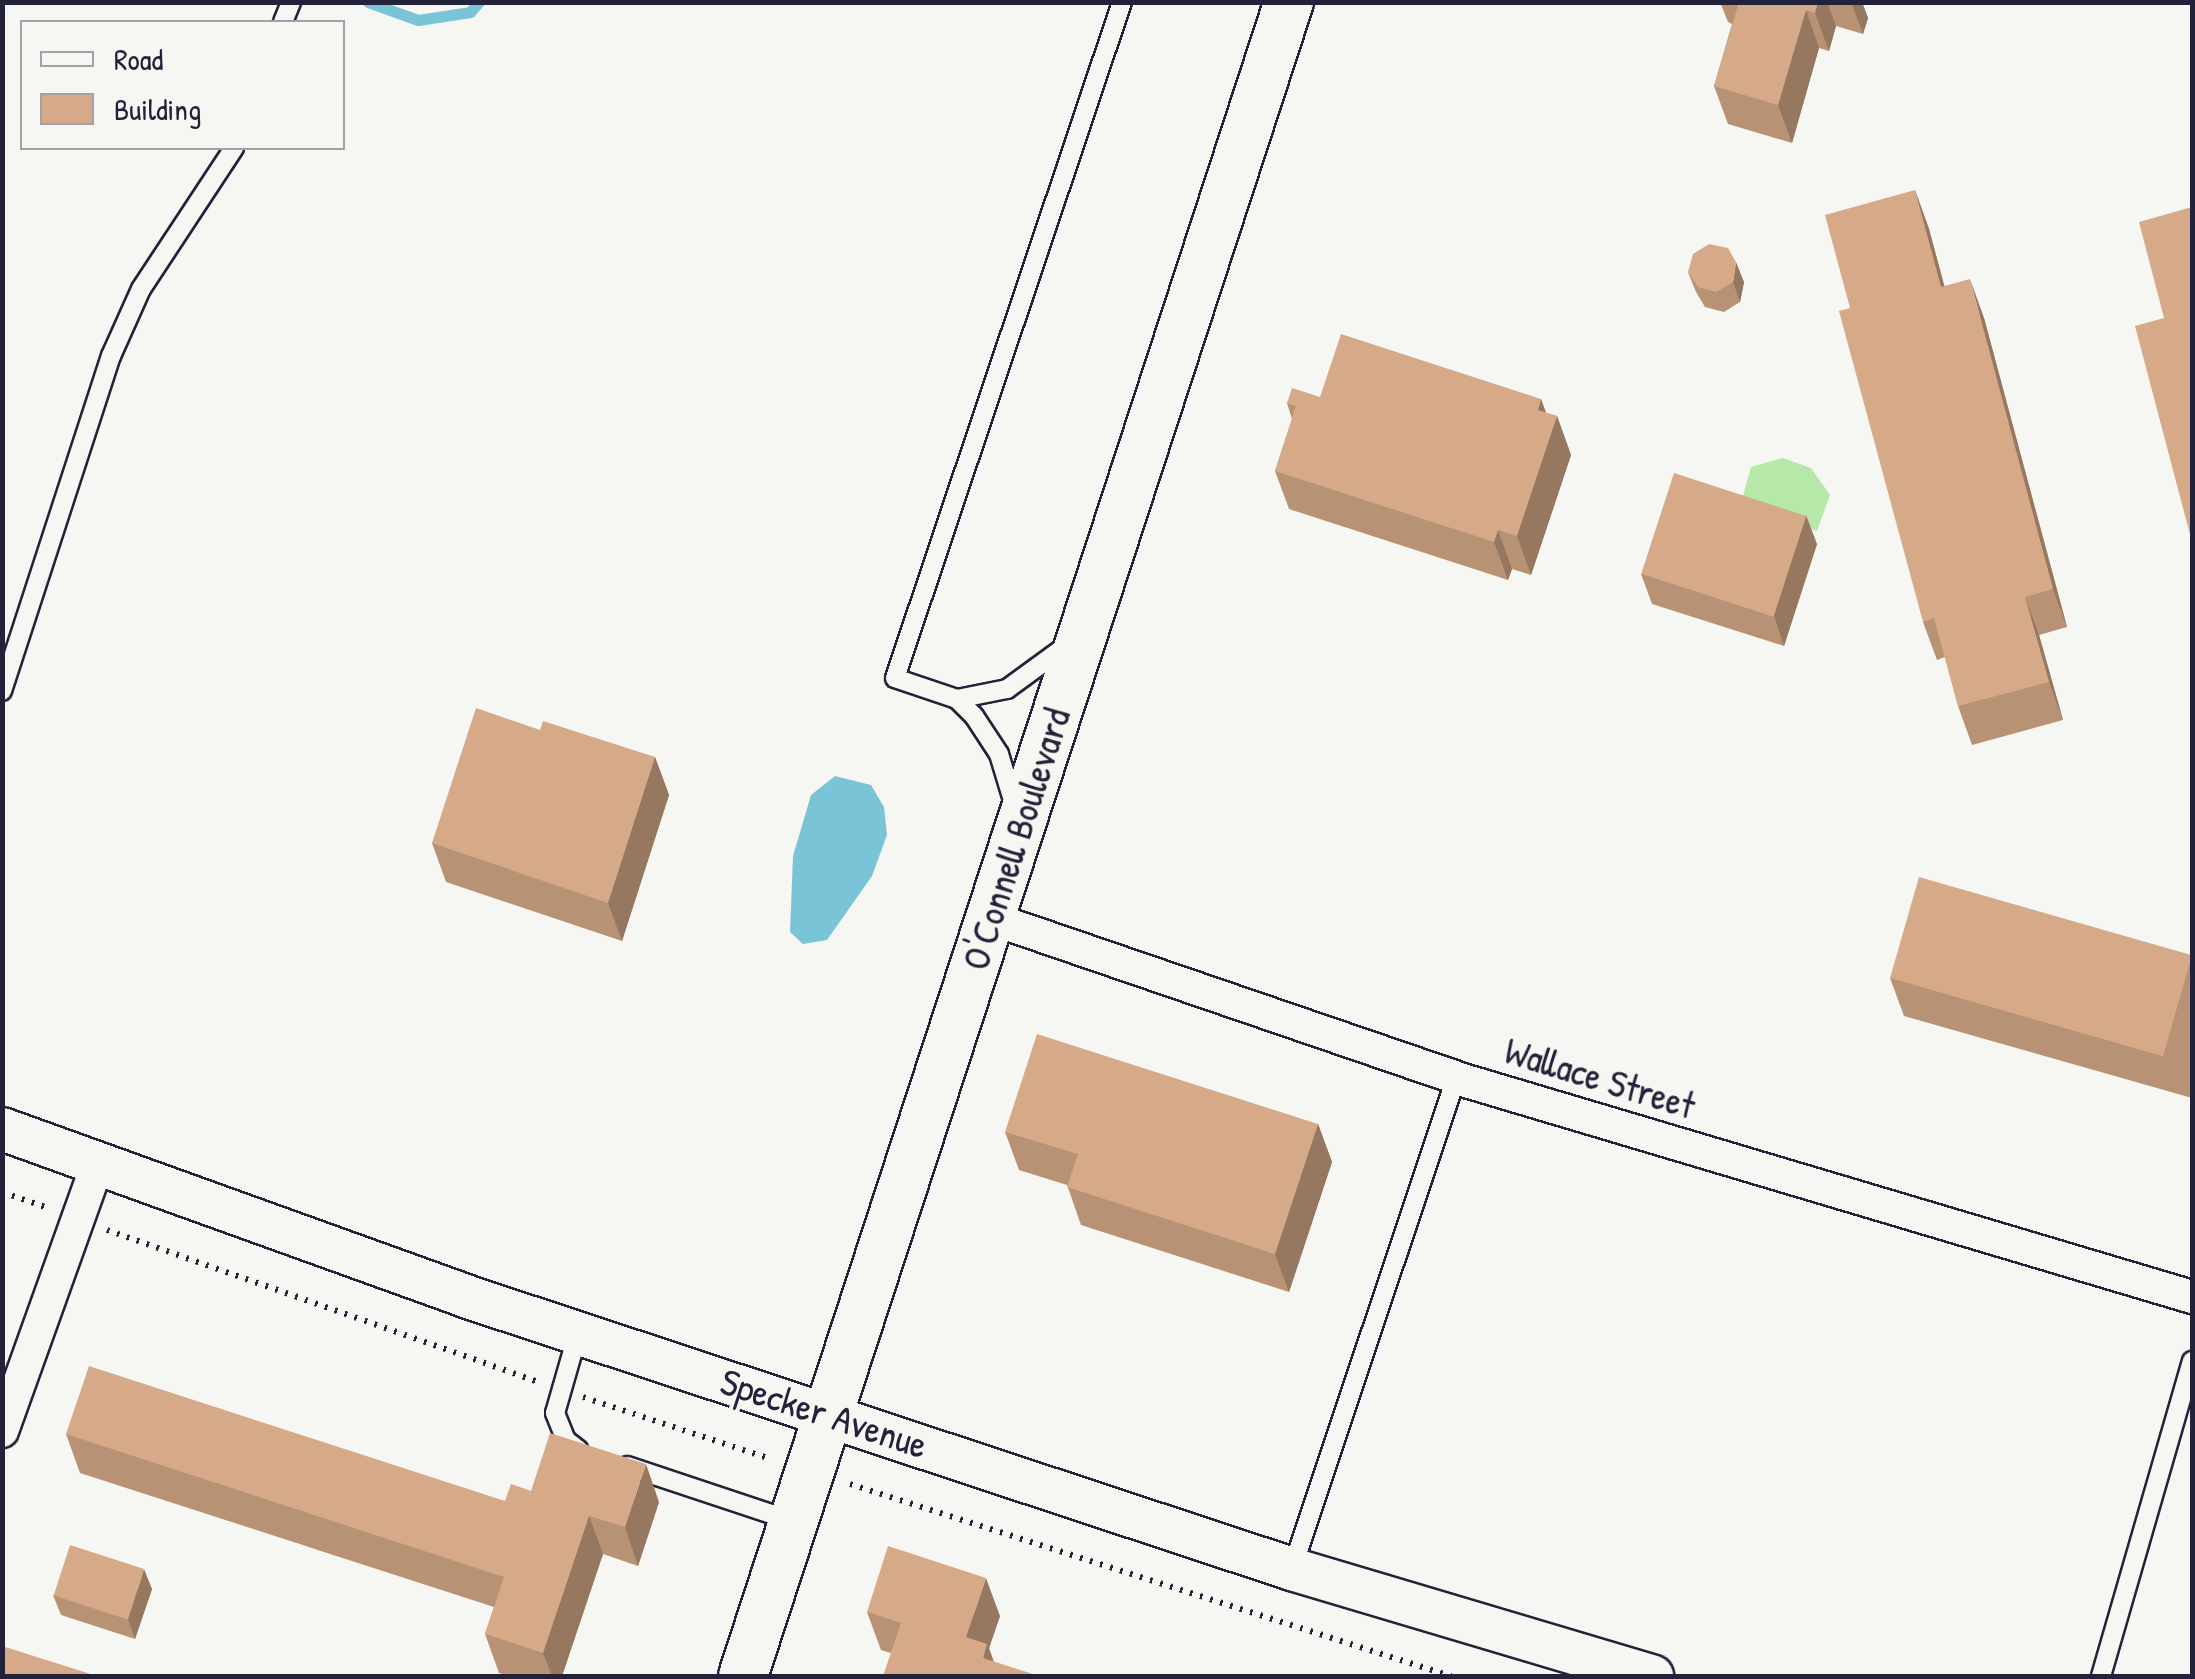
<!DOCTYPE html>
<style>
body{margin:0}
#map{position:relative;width:2195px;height:1679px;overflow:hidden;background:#f6f6f2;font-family:"Patrick Hand",sans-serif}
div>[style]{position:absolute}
.green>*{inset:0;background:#b6e8a9}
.water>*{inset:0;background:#79c5d7}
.stream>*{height:11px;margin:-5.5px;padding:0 5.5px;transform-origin:5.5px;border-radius:5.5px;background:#79c5d7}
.path>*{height:6px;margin-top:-3px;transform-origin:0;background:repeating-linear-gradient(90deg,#22223b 0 2.5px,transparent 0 10.5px)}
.roads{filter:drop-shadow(2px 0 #22223b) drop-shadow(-2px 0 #22223b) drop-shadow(0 2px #22223b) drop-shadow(0 -2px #22223b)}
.service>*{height:18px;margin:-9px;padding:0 9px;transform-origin:9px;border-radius:9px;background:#f6f6f2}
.minor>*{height:32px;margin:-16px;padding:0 16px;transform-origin:16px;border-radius:16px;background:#f6f6f2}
.tertiary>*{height:42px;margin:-21px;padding:0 21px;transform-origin:21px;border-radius:21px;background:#f6f6f2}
.secondary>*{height:48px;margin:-24px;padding:0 24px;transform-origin:24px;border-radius:24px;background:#f6f6f2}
.wall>*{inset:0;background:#b89275}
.shaded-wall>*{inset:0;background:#96775f}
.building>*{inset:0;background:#d6aa88;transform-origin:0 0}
span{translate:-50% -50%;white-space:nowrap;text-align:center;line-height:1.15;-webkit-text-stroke:8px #f6f6f2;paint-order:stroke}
.street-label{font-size:38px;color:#22223b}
.frame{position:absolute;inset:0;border:5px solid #22223b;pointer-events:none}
.legend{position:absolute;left:20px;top:20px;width:325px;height:130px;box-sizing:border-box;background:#f6f6f2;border:2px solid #a1a1a9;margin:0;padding:12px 18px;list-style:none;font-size:30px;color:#22223b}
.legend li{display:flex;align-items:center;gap:20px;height:50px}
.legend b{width:50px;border:2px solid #a1a1a9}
</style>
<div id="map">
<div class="green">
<i style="clip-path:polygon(1783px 458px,1811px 468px,1830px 495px,1817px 531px,1740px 507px,1751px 467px)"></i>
</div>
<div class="water">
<i style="clip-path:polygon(835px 776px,871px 785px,884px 807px,887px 835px,872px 876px,827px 940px,803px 944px,790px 932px,793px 856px,811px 795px)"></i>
</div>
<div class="stream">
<i style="left:368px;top:2px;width:53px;rotate:19.8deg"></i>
<i style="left:418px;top:20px;width:53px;rotate:-8.7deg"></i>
<i style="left:470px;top:12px;width:13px;rotate:-48deg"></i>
</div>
<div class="path">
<i style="left:2px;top:1192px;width:49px;rotate:19.2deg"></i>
<i style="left:107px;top:1230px;width:457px;rotate:19.4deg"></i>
<i style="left:583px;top:1397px;width:198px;rotate:18.3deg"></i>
<i style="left:850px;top:1484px;width:631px;rotate:17.72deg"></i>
</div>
<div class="roads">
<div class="service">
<i style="left:283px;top:22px;width:22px;rotate:-68deg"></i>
<i style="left:2px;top:691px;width:352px;rotate:-72deg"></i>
<i style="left:111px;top:356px;width:73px;rotate:-65.9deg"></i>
<i style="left:141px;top:289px;width:169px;rotate:-56.6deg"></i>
<i style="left:957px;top:699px;width:51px;rotate:-11.3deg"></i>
<i style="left:1007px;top:689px;width:73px;rotate:-36.1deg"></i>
<i style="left:1015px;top:807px;width:55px;rotate:-106.8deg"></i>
<i style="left:999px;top:754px;width:45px;rotate:-123.3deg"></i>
<i style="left:974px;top:716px;width:24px;rotate:-135deg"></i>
<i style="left:957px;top:699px;width:65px;rotate:-161.3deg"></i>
<i style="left:895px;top:678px;width:713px;rotate:-71.44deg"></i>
<i style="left:578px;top:1333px;width:83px;rotate:106deg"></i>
<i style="left:555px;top:1413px;width:29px;rotate:68deg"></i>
<i style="left:566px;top:1440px;width:16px;rotate:38deg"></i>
<i style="left:627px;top:1466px;width:174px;rotate:18.4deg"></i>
<i style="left:1292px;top:1569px;width:518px;rotate:-71.53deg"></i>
<i style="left:2101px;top:1676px;width:328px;rotate:-73.9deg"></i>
</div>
<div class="minor">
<i style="left:990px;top:918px;width:493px;rotate:18.9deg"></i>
<i style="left:1456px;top:1078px;width:768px;rotate:16.57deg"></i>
<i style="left:2px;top:1431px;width:285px;rotate:-70.3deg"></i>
</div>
<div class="tertiary">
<i style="left:2px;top:1129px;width:495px;rotate:19.8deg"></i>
<i style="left:468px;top:1297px;width:868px;rotate:18.27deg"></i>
<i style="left:1292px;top:1569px;width:376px;rotate:16.6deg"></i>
</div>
<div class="secondary">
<i style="left:743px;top:1676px;width:1761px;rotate:-71.94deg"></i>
</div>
</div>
<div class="wall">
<i style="clip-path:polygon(1720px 2px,1862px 2px,1868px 18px,1863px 34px,1836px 26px,1829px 51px,1819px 48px,1792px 143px,1728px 124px,1714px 86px,1732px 24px,1728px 22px)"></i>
<i style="clip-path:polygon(1915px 190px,1929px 229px,1944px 286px,1984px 318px,2067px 627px,2039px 635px,2063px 720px,1972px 745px,1958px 706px,1945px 657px,1937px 660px,1923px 622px)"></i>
<i style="clip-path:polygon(1688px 272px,1744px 282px,1740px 302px,1724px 312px,1705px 307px,1696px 292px)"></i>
<i style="clip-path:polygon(1320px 397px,1541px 399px,1546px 413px,1557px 416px,1571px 455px,1531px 575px,1512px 569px,1508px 580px,1289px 509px,1275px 471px,1292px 419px,1287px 403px)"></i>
<i style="clip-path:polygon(1817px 544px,1784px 646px,1652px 604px,1641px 574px)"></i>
<i style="clip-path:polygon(540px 730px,655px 757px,669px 795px,622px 941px,446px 882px,432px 843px)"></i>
<i style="clip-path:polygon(2192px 955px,2192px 1098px,1904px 1016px,1890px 978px)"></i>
<i style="clip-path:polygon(1318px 1124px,1332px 1162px,1289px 1292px,1081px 1225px,1067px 1185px,1019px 1170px,1005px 1132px)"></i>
<i style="clip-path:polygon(66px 1434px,505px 1501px,531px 1491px,659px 1502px,638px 1566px,603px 1554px,562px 1676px,511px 1676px,499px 1673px,485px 1634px,494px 1607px,80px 1473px)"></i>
<i style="clip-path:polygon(152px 1589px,135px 1639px,61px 1615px,53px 1595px)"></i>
<i style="clip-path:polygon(867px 1612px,1000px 1616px,989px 1648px,891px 1653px,881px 1650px)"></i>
</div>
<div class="shaded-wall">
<i style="clip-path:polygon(1818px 2px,1827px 2px,1836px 26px,1829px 51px,1815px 13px)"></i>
<i style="clip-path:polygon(1851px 2px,1862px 2px,1868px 18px,1863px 34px)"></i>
<i style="clip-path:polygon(1806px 10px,1819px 48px,1792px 143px,1778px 105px)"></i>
<i style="clip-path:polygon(1915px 190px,1929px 229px,1955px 325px,1941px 287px)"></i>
<i style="clip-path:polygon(1736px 262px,1744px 282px,1740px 302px,1733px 282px)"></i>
<i style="clip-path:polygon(1970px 279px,1984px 318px,2067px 627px,2053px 589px)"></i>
<i style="clip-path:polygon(1541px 399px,1552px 429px,1557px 416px,1571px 455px,1531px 575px,1517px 536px,1538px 410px)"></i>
<i style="clip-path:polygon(1806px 515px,1817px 544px,1784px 646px,1774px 616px)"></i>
<i style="clip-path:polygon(1498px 530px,1512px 569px,1508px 580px,1494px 542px)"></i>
<i style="clip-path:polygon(2025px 597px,2039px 635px,2063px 720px,2049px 682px)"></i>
<i style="clip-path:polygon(655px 757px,669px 795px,622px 941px,608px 903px)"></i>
<i style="clip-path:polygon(1318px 1124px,1332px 1162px,1289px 1292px,1275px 1254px)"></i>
<i style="clip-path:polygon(646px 1464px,659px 1502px,638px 1566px,625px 1527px)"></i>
<i style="clip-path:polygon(589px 1516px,603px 1554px,562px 1676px,552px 1676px,543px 1653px)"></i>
<i style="clip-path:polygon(144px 1569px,152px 1589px,135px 1639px,128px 1619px)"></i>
<i style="clip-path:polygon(986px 1578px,1000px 1616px,989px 1648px,999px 1676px,966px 1637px)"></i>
</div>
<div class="building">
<i style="clip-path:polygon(1739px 2px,1818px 2px,1815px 13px,1806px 10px,1778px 105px,1714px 86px)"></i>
<i style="clip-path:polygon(1915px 190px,1941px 287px,1970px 279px,2053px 589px,2025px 597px,2049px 682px,1958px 706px,1934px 618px,1923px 622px,1839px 311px,1850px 308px,1825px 215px)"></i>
<i style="clip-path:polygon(2192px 207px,2192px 542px,2135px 326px,2164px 318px,2139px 222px)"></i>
<i style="clip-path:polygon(1709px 244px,1728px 248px,1736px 262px,1733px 282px,1716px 292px,1698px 287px,1688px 272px,1693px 254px)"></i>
<i style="clip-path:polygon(1341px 334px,1541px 399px,1538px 410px,1557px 416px,1517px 536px,1498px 530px,1494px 542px,1275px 471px,1296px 406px,1287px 403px,1292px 388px,1320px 397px)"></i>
<i style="left:1674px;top:473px;width:139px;height:106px;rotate:18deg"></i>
<i style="clip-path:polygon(476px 708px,540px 730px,543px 721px,655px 757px,608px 903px,432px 843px)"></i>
<i style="left:1919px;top:877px;width:284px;height:105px;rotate:16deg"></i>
<i style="clip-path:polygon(1037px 1034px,1318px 1124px,1275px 1254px,1067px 1187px,1078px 1154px,1005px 1132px)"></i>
<i style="clip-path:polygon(89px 1366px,505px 1501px,511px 1484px,531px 1491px,550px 1433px,646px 1464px,625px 1527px,589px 1516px,543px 1653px,485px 1634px,504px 1577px,66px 1434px)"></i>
<i style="left:70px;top:1545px;width:78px;height:53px;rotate:18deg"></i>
<i style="clip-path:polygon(888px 1546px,986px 1578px,966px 1637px,987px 1644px,983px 1658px,1039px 1676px,883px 1676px,901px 1623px,867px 1612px)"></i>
<i style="clip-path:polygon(2px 1646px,97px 1676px,2px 1676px)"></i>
</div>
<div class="street-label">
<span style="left:1016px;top:839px;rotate:-72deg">O'Connell Boulevard</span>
<span style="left:1600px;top:1078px;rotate:17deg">Wallace Street</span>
<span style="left:824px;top:1413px;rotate:18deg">Specker Avenue</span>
</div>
<div class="frame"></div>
<ul class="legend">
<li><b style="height:12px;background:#f6f6f2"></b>Road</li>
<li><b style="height:28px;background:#d6aa88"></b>Building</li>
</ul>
</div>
